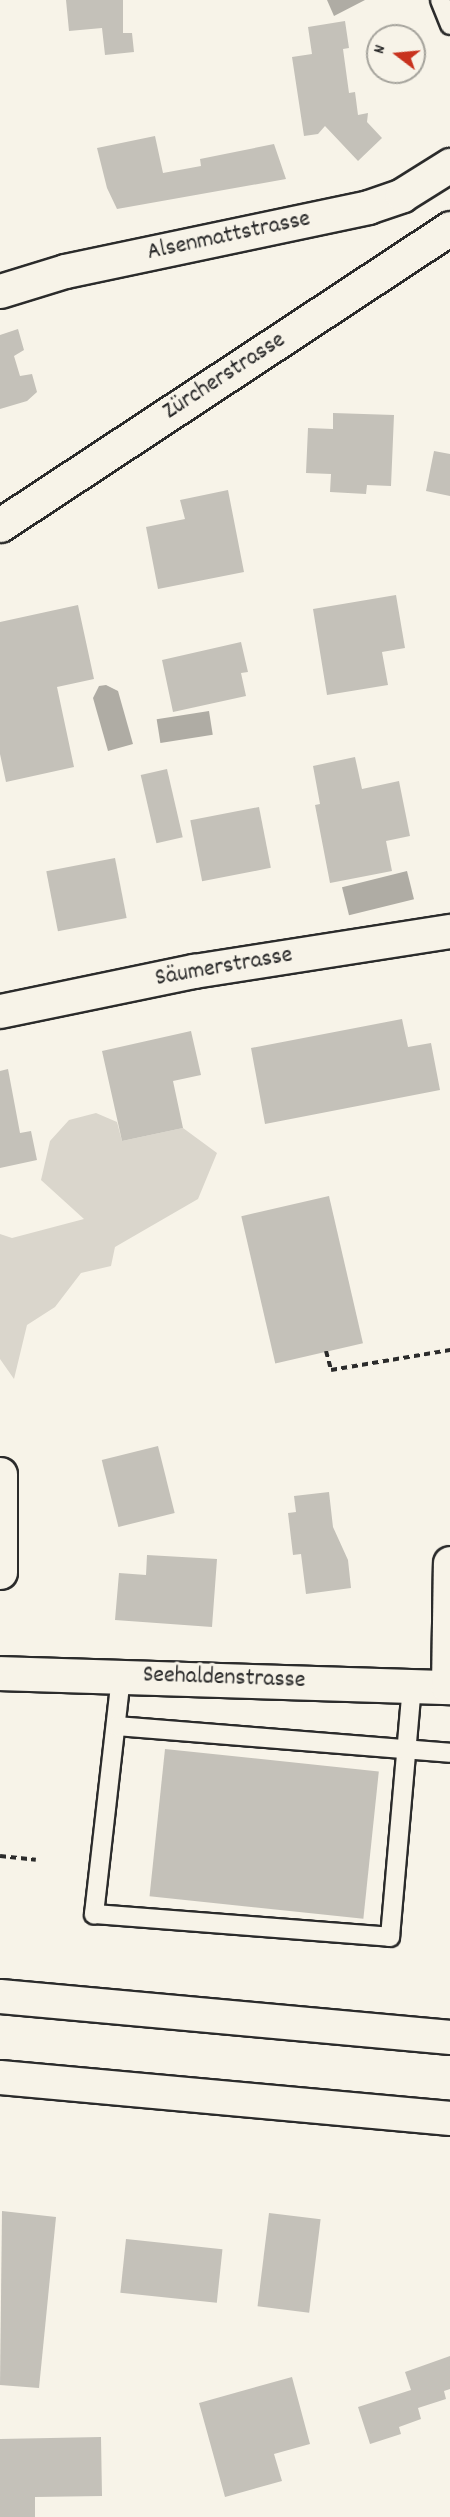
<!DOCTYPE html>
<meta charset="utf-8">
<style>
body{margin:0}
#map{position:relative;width:450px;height:2517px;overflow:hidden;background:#f7f3e8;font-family:Dekko,sans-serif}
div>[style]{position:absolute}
.green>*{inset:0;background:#dad6cc}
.water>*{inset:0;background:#afaca4;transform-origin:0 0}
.building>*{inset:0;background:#c4c1b9;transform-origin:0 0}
.path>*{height:4px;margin-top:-2px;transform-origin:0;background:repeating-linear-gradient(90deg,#2b2b2b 0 6px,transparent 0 10.5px)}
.roads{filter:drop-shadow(2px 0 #2b2b2b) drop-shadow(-2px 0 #2b2b2b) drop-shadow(0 2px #2b2b2b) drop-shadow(0 -2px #2b2b2b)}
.service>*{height:18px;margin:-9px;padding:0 9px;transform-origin:9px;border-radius:9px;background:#f7f3e8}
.minor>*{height:33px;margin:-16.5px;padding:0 16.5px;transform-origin:16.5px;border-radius:16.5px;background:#f7f3e8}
.secondary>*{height:33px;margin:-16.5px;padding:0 16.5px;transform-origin:16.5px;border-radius:16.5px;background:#f7f3e8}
.motorway>*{height:33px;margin:-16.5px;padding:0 16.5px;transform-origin:16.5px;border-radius:16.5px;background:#f7f3e8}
span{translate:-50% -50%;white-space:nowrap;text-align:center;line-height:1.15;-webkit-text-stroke:6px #f7f3e8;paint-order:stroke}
.street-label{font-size:24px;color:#2b2b2b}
.north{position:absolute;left:366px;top:24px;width:60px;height:60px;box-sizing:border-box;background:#f7f3e8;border:2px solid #a5a39c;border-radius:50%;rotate:286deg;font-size:16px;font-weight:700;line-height:24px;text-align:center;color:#2b2b2b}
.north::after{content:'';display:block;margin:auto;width:21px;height:27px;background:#c8321e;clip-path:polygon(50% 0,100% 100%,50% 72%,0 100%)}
</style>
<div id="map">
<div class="green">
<i style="clip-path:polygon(96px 1113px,117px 1122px,122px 1141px,183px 1128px,217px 1153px,198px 1199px,115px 1247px,111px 1266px,81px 1273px,55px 1307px,27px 1325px,14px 1379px,0 1359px,0 1234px,12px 1238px,84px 1219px,41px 1180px,50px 1141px,69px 1120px)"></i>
</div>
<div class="water">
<i style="clip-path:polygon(327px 0,365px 0,334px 16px)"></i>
<i style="clip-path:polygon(106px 685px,118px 691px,133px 744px,108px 751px,93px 698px,99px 686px)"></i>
<i style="left:209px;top:711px;width:24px;height:53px;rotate:81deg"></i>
<i style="left:407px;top:871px;width:29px;height:67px;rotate:76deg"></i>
</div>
<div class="building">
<i style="clip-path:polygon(66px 0,123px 0,123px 33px,132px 33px,134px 52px,105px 55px,102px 28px,69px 31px)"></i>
<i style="clip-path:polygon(345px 21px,349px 48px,343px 49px,349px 93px,355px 92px,358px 115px,368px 113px,367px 122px,382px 138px,358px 161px,325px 126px,318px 134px,304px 136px,292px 57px,312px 54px,308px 27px)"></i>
<i style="clip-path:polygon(155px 136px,163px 173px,201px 166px,200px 159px,274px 144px,286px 179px,117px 209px,107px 188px,97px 148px)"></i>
<i style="clip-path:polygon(18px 329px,24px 350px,14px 356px,20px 376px,32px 374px,37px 392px,27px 401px,0 409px,0 335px)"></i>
<i style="clip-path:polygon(333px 413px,394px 415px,391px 486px,367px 485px,366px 494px,330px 492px,331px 474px,306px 473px,308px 428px,333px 429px)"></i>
<i style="clip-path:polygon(434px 451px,450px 454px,450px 496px,426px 491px)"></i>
<i style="clip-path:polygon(228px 490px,244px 572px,158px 589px,146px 527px,185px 519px,180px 500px)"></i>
<i style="clip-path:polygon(396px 595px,405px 648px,382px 652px,388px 685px,327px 695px,313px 609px)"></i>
<i style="clip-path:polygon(78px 605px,94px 679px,57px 687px,74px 767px,6px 782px,0 754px,0 622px)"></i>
<i style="clip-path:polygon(241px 642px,248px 672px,241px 673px,246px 696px,173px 712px,162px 660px)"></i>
<i style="clip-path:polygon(355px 757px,362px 789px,399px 781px,410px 836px,386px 841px,392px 871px,330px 883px,315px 805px,320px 804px,313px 766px)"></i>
<i style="left:167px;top:769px;width:70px;height:27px;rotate:77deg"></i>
<i style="left:259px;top:807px;width:62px;height:70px;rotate:79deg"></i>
<i style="left:115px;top:858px;width:61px;height:70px;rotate:79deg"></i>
<i style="clip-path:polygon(402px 1019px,408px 1047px,431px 1043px,440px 1090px,265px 1124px,251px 1048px)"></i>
<i style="clip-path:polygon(191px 1031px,201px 1075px,173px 1081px,183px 1128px,122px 1141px,102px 1051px)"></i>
<i style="clip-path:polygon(8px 1069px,20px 1133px,31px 1131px,37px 1160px,0 1168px,0 1071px)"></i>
<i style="left:329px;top:1196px;width:151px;height:90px;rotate:77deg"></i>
<i style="left:158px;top:1446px;width:69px;height:58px;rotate:76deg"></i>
<i style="clip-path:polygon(329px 1492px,333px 1527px,348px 1560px,351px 1588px,306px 1594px,301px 1554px,293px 1555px,288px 1513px,296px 1512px,294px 1496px)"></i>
<i style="clip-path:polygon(147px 1555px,217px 1559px,212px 1627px,115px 1620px,119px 1573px,146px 1575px)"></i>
<i style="left:165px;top:1749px;width:215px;height:148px;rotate:6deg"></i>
<i style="clip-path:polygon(2px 2211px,56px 2217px,39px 2388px,0 2385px)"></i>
<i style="left:269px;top:2213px;width:52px;height:94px;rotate:7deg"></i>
<i style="left:126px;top:2239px;width:97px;height:54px;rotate:6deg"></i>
<i style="clip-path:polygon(450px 2356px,450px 2389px,444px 2391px,446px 2399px,418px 2408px,421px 2419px,399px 2427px,401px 2434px,370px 2444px,358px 2407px,411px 2390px,405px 2372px)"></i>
<i style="clip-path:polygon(292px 2377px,310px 2444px,274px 2454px,282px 2481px,225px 2497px,199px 2403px)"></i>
<i style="clip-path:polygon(101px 2437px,102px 2496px,35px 2497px,35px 2517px,0 2517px,0 2439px)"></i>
</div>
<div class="path">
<i style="left:326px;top:1351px;width:20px;rotate:75deg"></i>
<i style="left:331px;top:1370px;width:121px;rotate:-9.5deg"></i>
<i style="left:0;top:1856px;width:36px;rotate:6deg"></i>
</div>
<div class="roads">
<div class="service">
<i style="left:440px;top:0;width:27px;rotate:68deg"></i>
<i style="left:121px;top:1677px;width:239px;rotate:96.5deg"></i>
<i style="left:94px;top:1914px;width:297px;rotate:4.4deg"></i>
<i style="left:390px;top:1937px;width:253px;rotate:-85deg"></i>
<i style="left:116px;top:1726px;width:335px;rotate:4.6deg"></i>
</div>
<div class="minor">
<i style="left:0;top:291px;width:68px;rotate:-17.1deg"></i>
<i style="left:65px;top:271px;width:310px;rotate:-11.9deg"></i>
<i style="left:368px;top:207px;width:36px;rotate:-19deg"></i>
<i style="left:402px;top:195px;width:57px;rotate:-32deg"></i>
<i style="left:0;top:1011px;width:198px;rotate:-11.7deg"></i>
<i style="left:194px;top:971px;width:259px;rotate:-8.9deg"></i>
<i style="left:0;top:1474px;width:98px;rotate:90deg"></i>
<i style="left:0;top:1673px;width:450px;rotate:1.8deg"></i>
<i style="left:448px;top:1686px;width:123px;rotate:-89.1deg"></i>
</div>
<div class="secondary">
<i style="left:0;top:525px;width:539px;rotate:-33.42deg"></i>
</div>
<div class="motorway">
<i style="left:0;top:1996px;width:452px;rotate:5.2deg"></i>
<i style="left:0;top:2077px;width:452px;rotate:5.2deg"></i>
</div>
</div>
<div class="street-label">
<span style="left:229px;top:237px;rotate:-12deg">Alsenmattstrasse</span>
<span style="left:225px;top:377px;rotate:-33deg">Zürcherstrasse</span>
<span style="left:224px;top:968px;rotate:-10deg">Säumerstrasse</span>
<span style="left:224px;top:1679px;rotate:2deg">Seehaldenstrasse</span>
</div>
<div class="north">N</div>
</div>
